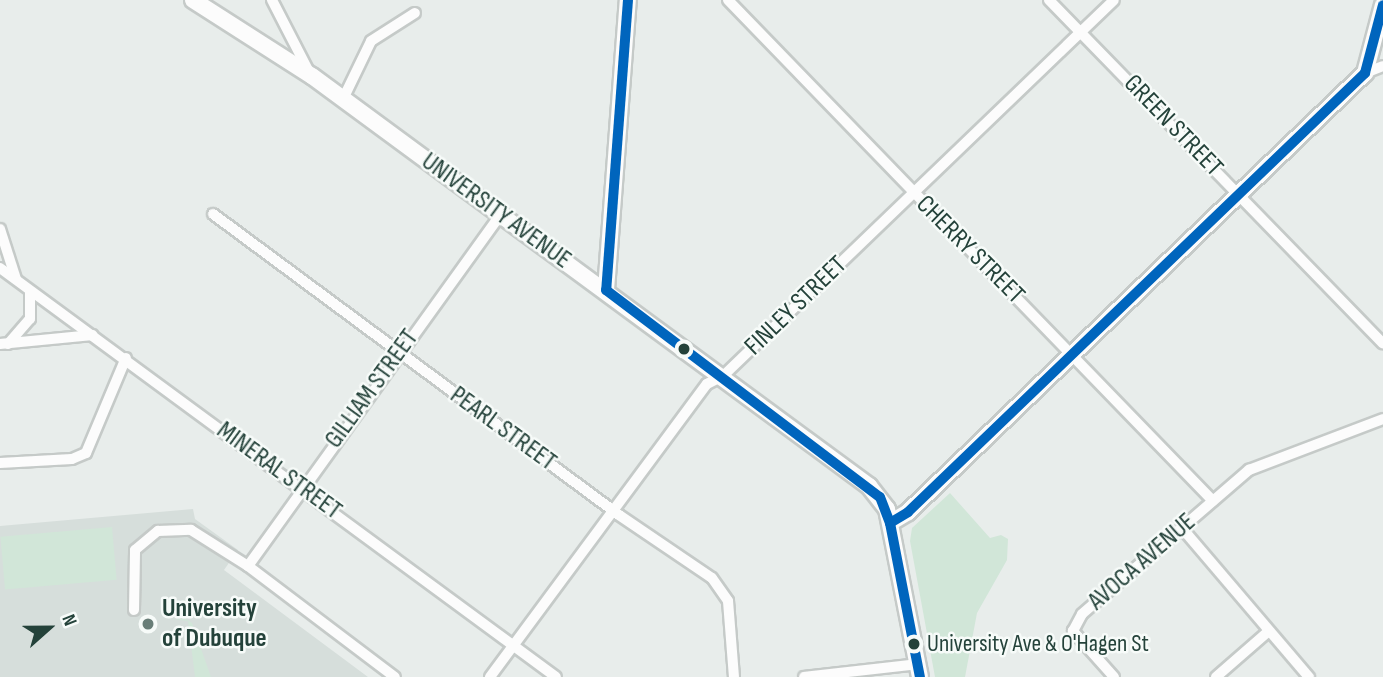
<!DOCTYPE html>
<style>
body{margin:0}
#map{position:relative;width:1383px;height:677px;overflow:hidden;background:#e8edeb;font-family:"Sofia Sans Condensed",sans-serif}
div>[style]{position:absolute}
.built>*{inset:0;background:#d6dedb}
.green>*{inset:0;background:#d1e6d8;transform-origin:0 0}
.roads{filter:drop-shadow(2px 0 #c5cac8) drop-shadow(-2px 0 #c5cac8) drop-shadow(0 2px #c5cac8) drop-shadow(0 -2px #c5cac8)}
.street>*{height:10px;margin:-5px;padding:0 5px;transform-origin:5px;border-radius:5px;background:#fcfcfc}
.secondary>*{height:16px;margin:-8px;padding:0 8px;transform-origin:8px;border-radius:8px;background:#fcfcfc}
.bus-1>*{height:10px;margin:-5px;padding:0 5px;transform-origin:5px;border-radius:5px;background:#0065bd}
.dots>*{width:19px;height:19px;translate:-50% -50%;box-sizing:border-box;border:4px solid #f7fbf9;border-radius:50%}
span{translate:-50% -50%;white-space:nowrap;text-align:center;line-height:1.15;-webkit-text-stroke:5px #f7fbf9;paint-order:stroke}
.bus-label{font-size:24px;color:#24423a}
.left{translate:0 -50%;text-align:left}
.street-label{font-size:26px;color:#24423a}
.poi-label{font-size:26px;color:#24423a;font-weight:700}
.north{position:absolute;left:14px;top:593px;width:70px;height:70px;-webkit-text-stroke:5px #f7fbf9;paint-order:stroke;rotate:69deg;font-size:19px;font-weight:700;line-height:28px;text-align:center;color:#24423a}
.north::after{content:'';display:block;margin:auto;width:24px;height:32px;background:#24423a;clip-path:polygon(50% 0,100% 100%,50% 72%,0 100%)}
</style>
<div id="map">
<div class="built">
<i style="clip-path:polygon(193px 509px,195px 519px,238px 550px,224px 570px,368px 677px,0 677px,0 526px)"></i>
</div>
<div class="green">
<i style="clip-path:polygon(950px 493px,990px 538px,1001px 535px,1008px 539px,1007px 560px,977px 613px,965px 677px,935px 677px,910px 541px,912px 528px)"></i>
<i style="left:112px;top:527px;width:53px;height:112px;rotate:85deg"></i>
<i style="clip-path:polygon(172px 619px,186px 619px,192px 623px,211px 677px,195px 677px,188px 621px)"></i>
</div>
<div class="roads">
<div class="street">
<i style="left:272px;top:0;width:83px;rotate:62.8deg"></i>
<i style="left:728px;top:0;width:697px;rotate:45.93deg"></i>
<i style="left:1049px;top:0;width:479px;rotate:45.8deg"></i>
<i style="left:1365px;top:73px;width:19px;rotate:-21deg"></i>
<i style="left:343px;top:99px;width:64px;rotate:-64.2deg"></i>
<i style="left:371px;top:41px;width:52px;rotate:-32.5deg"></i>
<i style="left:213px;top:214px;width:505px;rotate:36.55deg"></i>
<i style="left:619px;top:515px;width:112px;rotate:34.1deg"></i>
<i style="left:712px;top:578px;width:28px;rotate:55deg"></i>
<i style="left:728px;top:601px;width:76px;rotate:85.5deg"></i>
<i style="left:0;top:229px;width:52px;rotate:72.3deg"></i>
<i style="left:0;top:268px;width:690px;rotate:36.34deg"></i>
<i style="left:0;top:344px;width:93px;rotate:-5.5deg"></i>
<i style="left:8px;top:344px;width:33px;rotate:-49deg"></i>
<i style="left:30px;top:319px;width:26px;rotate:-90deg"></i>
<i style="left:0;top:463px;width:72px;rotate:-3.2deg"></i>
<i style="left:72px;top:459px;width:15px;rotate:-23deg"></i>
<i style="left:86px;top:453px;width:103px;rotate:-67.2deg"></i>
<i style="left:1182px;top:528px;width:196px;rotate:49.6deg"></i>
<i style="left:248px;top:566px;width:432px;rotate:-54.3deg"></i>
<i style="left:134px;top:610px;width:60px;rotate:-89deg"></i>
<i style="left:135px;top:550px;width:30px;rotate:-40deg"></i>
<i style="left:158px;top:531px;width:33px;rotate:-2deg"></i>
<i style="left:191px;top:530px;width:67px;rotate:32.3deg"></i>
<i style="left:248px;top:566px;width:184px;rotate:37.1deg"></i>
<i style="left:490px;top:677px;width:365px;rotate:-53.5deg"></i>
<i style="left:707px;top:384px;width:18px;rotate:-27deg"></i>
<i style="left:723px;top:376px;width:542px;rotate:-43.88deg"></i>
<i style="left:804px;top:677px;width:115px;rotate:-6.5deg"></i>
<i style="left:1114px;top:677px;width:62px;rotate:-131.7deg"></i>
<i style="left:1073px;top:631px;width:19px;rotate:-62deg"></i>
<i style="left:1082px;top:614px;width:221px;rotate:-40.8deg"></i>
<i style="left:1249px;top:470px;width:143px;rotate:-20.8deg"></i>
<i style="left:1216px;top:677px;width:70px;rotate:-41deg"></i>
</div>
<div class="secondary">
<i style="left:193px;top:0;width:141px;rotate:32.6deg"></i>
<i style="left:312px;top:76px;width:692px;rotate:36.36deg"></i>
<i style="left:869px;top:486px;width:29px;rotate:52deg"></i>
<i style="left:887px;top:509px;width:171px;rotate:78.9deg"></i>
<i style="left:606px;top:290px;width:291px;rotate:-85.7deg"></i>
<i style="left:890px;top:523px;width:21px;rotate:-31deg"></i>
<i style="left:908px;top:512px;width:634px;rotate:-43.85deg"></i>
<i style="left:1365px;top:73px;width:70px;rotate:-75.2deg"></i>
</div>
</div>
<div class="bus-1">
<i style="left:628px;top:0;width:291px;rotate:94.3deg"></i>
<i style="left:606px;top:290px;width:343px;rotate:37.1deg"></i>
<i style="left:880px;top:497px;width:28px;rotate:69deg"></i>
<i style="left:890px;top:523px;width:157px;rotate:79deg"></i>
<i style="left:890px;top:523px;width:21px;rotate:-31deg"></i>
<i style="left:908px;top:512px;width:634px;rotate:-43.85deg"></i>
<i style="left:1365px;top:73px;width:70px;rotate:-75.2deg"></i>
</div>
<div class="dots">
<i style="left:684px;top:349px;background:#24423a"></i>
<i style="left:148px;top:624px;background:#697e78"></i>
<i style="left:914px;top:644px;background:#24423a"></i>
</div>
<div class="bus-label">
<span class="left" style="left:927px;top:644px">University Ave &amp; O'Hagen St</span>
</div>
<div class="street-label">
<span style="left:1173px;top:126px;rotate:46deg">GREEN STREET</span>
<span style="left:496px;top:211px;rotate:36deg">UNIVERSITY AVENUE</span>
<span style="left:970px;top:250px;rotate:45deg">CHERRY STREET</span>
<span style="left:796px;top:306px;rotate:-44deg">FINLEY STREET</span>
<span style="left:372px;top:389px;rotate:-54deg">GILLIAM STREET</span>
<span style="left:503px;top:429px;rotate:36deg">PEARL STREET</span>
<span style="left:279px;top:471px;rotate:36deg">MINERAL STREET</span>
<span style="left:1142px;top:562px;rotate:-41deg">AVOCA AVENUE</span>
</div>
<div class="poi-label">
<span class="left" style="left:162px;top:624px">University<br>of Dubuque</span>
</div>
<div class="north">N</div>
</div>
